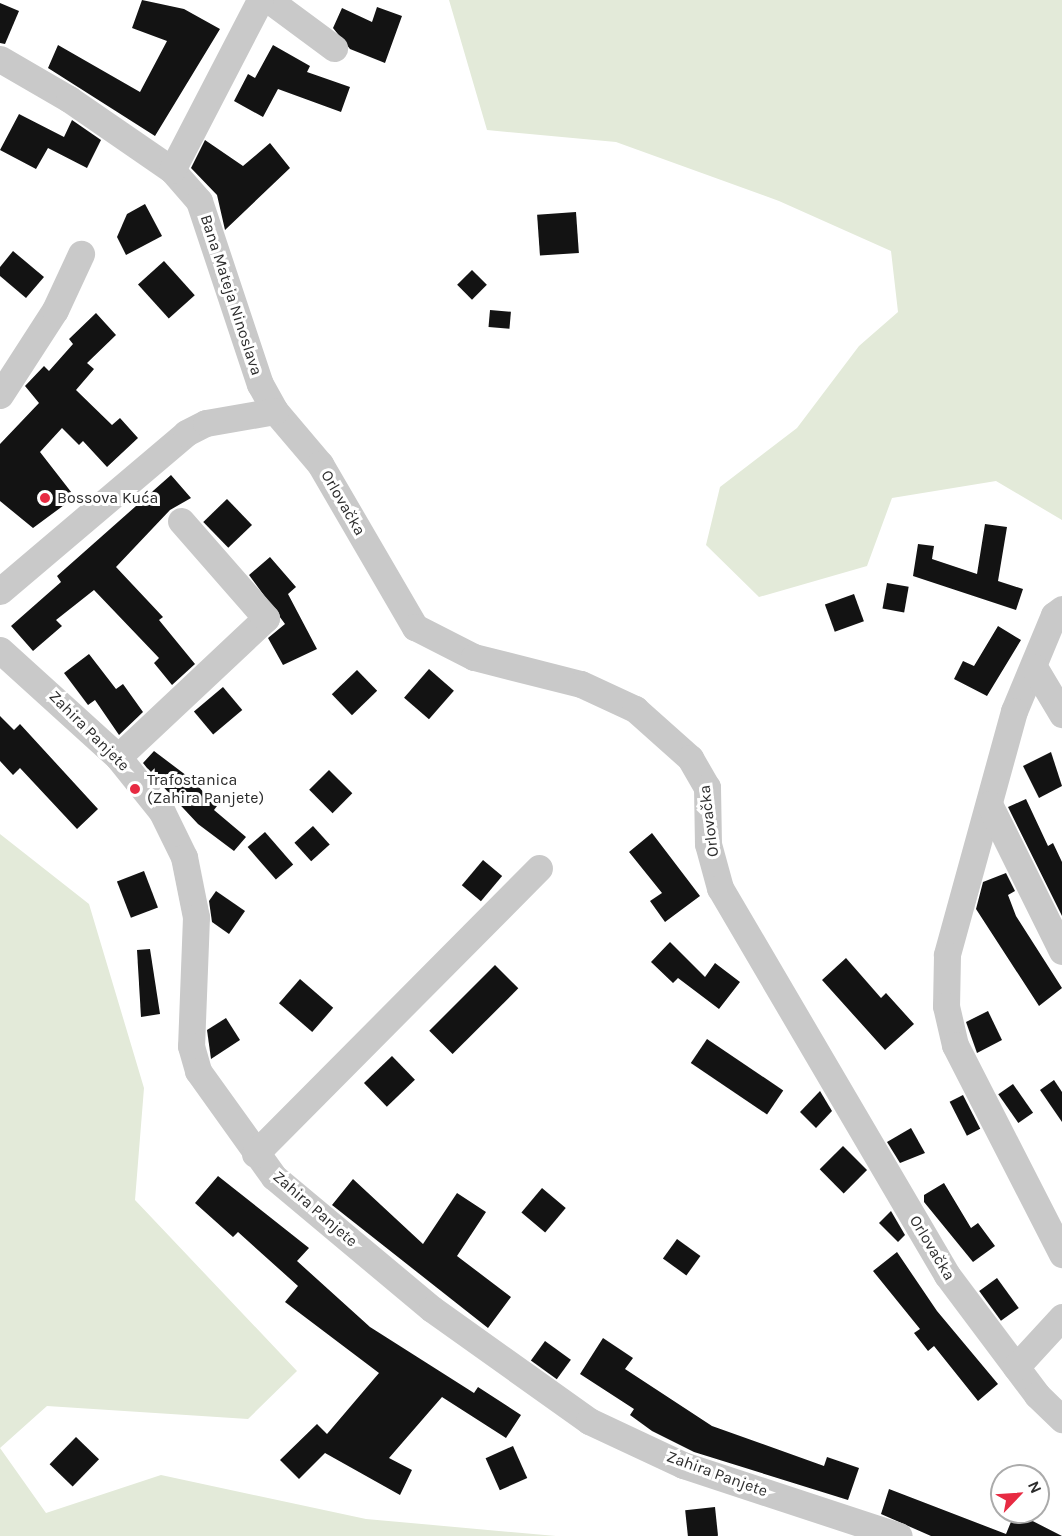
<!DOCTYPE html>
<meta charset="utf-8">
<style>
body{margin:0}
#map{position:relative;width:1062px;height:1536px;overflow:hidden;background:#fff;font-family:Karla,sans-serif}
div>[style]{position:absolute}
.green>*{inset:0;background:#e3ead9}
.building>*{inset:0;background:#131313;transform-origin:0 0}
.minor>*{height:27px;margin:-13.5px;padding:0 13.5px;transform-origin:13.5px;border-radius:13.5px;background:#c9c9c9}
.dots>*{width:16px;height:16px;translate:-50% -50%;box-sizing:border-box;border:3px solid #fff;border-radius:50%}
span{translate:-50% -50%;white-space:nowrap;text-align:center;line-height:1.15;-webkit-text-stroke:6px #fff;paint-order:stroke}
.street-label{font-size:16px;color:#2c2c2c}
.poi-label{font-size:16px;color:#2c2c2c}
.left{translate:0 -50%;text-align:left}
.north{position:absolute;left:990px;top:1464px;width:60px;height:60px;box-sizing:border-box;background:#fff;border:2px solid #ababab;border-radius:50%;rotate:65deg;font-size:16px;font-weight:700;line-height:24px;text-align:center;color:#2c2c2c}
.north::after{content:'';display:block;margin:auto;width:21px;height:27px;background:#e72a42;clip-path:polygon(50% 0,100% 100%,50% 72%,0 100%)}
</style>
<div id="map">
<div class="green">
<i style="clip-path:polygon(449px 0,1062px 0,1062px 520px,996px 481px,892px 498px,867px 566px,759px 597px,706px 545px,720px 487px,797px 428px,859px 346px,898px 312px,891px 251px,779px 201px,616px 142px,487px 130px)"></i>
<i style="clip-path:polygon(0 834px,89px 904px,144px 1088px,135px 1200px,297px 1371px,248px 1419px,47px 1406px,0 1448px,46px 1513px,161px 1475px,366px 1519px,556px 1536px,0 1536px)"></i>
</div>
<div class="building">
<i style="clip-path:polygon(142px 0,184px 9px,220px 29px,155px 136px,48px 68px,58px 45px,140px 92px,167px 41px,132px 28px)"></i>
<i style="clip-path:polygon(0 3px,19px 11px,5px 44px,0 43px)"></i>
<i style="clip-path:polygon(377px 7px,402px 16px,385px 63px,350px 49px,333px 28px,342px 8px,372px 22px)"></i>
<i style="clip-path:polygon(273px 45px,310px 66px,307px 72px,350px 87px,341px 112px,278px 89px,263px 117px,234px 101px,248px 74px,255px 78px)"></i>
<i style="clip-path:polygon(19px 114px,64px 137px,72px 120px,101px 140px,87px 168px,48px 148px,36px 169px,0 150px)"></i>
<i style="clip-path:polygon(205px 140px,243px 166px,270px 143px,290px 168px,225px 230px,217px 195px,191px 168px)"></i>
<i style="clip-path:polygon(145px 204px,162px 236px,126px 255px,117px 237px,127px 214px)"></i>
<i style="left:576px;top:212px;width:41px;height:39px;rotate:86deg"></i>
<i style="clip-path:polygon(13px 251px,44px 277px,26px 298px,0 276px,0 267px)"></i>
<i style="left:164px;top:261px;width:46px;height:35px;rotate:48deg"></i>
<i style="left:472px;top:270px;width:21px;height:21px;rotate:45deg"></i>
<i style="left:490px;top:310px;width:21px;height:17px;rotate:5deg"></i>
<i style="clip-path:polygon(96px 313px,116px 335px,87px 363px,94px 369px,76px 390px,112px 425px,120px 418px,138px 438px,107px 467px,83px 441px,79px 445px,62px 428px,40px 452px,75px 497px,33px 528px,0 501px,0 444px,39px 403px,25px 386px,44px 366px,49px 371px,73px 344px,69px 339px)"></i>
<i style="clip-path:polygon(171px 475px,191px 498px,170px 510px,116px 567px,163px 617px,159px 620px,195px 664px,172px 685px,154px 663px,159px 658px,94px 590px,56px 620px,62px 626px,33px 651px,11px 626px,61px 582px,57px 576px)"></i>
<i style="left:227px;top:499px;width:36px;height:33px;rotate:46deg"></i>
<i style="clip-path:polygon(985px 524px,1007px 527px,998px 581px,1023px 589px,1016px 610px,913px 576px,918px 544px,934px 546px,932px 559px,977px 574px)"></i>
<i style="clip-path:polygon(270px 557px,296px 587px,288px 594px,317px 649px,283px 665px,268px 638px,285px 624px,249px 575px)"></i>
<i style="left:887px;top:583px;width:22px;height:26px;rotate:10deg"></i>
<i style="left:854px;top:594px;width:29px;height:31px;rotate:70deg"></i>
<i style="clip-path:polygon(998px 626px,1021px 640px,987px 696px,954px 679px,963px 661px,974px 666px)"></i>
<i style="clip-path:polygon(89px 654px,116px 689px,123px 684px,143px 712px,119px 735px,95px 700px,88px 705px,64px 673px)"></i>
<i style="left:429px;top:669px;width:33px;height:38px;rotate:41deg"></i>
<i style="left:357px;top:670px;width:29px;height:35px;rotate:46deg"></i>
<i style="left:223px;top:687px;width:30px;height:38px;rotate:50deg"></i>
<i style="clip-path:polygon(0 716px,14px 730px,20px 724px,98px 809px,77px 829px,20px 768px,13px 775px,0 761px)"></i>
<i style="clip-path:polygon(154px 751px,191px 779px,217px 806px,214px 810px,246px 837px,234px 851px,198px 824px,155px 778px,143px 763px)"></i>
<i style="clip-path:polygon(1051px 752px,1062px 786px,1039px 798px,1023px 766px)"></i>
<i style="left:329px;top:770px;width:33px;height:28px;rotate:45deg"></i>
<i style="clip-path:polygon(1026px 799px,1048px 846px,1053px 843px,1062px 862px,1062px 916px,1008px 807px)"></i>
<i style="left:313px;top:826px;width:25px;height:25px;rotate:48deg"></i>
<i style="left:265px;top:832px;width:43px;height:23px;rotate:49deg"></i>
<i style="clip-path:polygon(652px 833px,700px 896px,665px 922px,650px 901px,662px 893px,629px 852px)"></i>
<i style="left:483px;top:860px;width:25px;height:33px;rotate:40deg"></i>
<i style="left:144px;top:871px;width:39px;height:29px;rotate:69deg"></i>
<i style="clip-path:polygon(1006px 873px,1015px 891px,1008px 895px,1016px 916px,1062px 988px,1039px 1006px,976px 909px,983px 882px)"></i>
<i style="clip-path:polygon(216px 891px,245px 911px,229px 934px,212px 922px,209px 901px)"></i>
<i style="clip-path:polygon(670px 942px,705px 977px,715px 963px,740px 982px,719px 1009px,678px 978px,673px 983px,651px 962px)"></i>
<i style="clip-path:polygon(150px 949px,160px 1014px,141px 1017px,137px 950px)"></i>
<i style="clip-path:polygon(846px 958px,881px 998px,886px 993px,914px 1024px,885px 1050px,822px 980px)"></i>
<i style="left:495px;top:965px;width:33px;height:93px;rotate:45deg"></i>
<i style="left:300px;top:979px;width:44px;height:32px;rotate:41deg"></i>
<i style="clip-path:polygon(988px 1011px,1002px 1040px,977px 1053px,966px 1022px)"></i>
<i style="clip-path:polygon(226px 1018px,240px 1040px,211px 1059px,207px 1030px)"></i>
<i style="left:707px;top:1039px;width:92px;height:29px;rotate:34deg"></i>
<i style="left:392px;top:1056px;width:33px;height:39px;rotate:46deg"></i>
<i style="clip-path:polygon(1054px 1080px,1062px 1092px,1062px 1122px,1040px 1090px)"></i>
<i style="left:1013px;top:1084px;width:35px;height:18px;rotate:55deg"></i>
<i style="clip-path:polygon(820px 1091px,832px 1111px,816px 1128px,800px 1112px)"></i>
<i style="left:963px;top:1095px;width:38px;height:15px;rotate:63deg"></i>
<i style="clip-path:polygon(911px 1128px,925px 1153px,900px 1163px,887px 1142px)"></i>
<i style="left:843px;top:1146px;width:34px;height:33px;rotate:45deg"></i>
<i style="clip-path:polygon(218px 1176px,309px 1248px,297px 1261px,370px 1327px,474px 1393px,478px 1387px,521px 1415px,506px 1438px,442px 1397px,389px 1458px,412px 1470px,400px 1495px,325px 1453px,299px 1479px,280px 1460px,317px 1424px,327px 1434px,379px 1373px,285px 1302px,298px 1286px,238px 1232px,233px 1237px,195px 1203px)"></i>
<i style="clip-path:polygon(353px 1179px,423px 1244px,457px 1193px,486px 1212px,457px 1256px,511px 1297px,488px 1328px,332px 1205px)"></i>
<i style="clip-path:polygon(944px 1183px,971px 1228px,978px 1223px,995px 1246px,973px 1262px,924px 1202px,924px 1195px)"></i>
<i style="left:542px;top:1188px;width:31px;height:32px;rotate:40deg"></i>
<i style="clip-path:polygon(891px 1211px,905px 1235px,898px 1242px,879px 1223px)"></i>
<i style="left:677px;top:1239px;width:29px;height:24px;rotate:36deg"></i>
<i style="clip-path:polygon(897px 1252px,937px 1311px,998px 1384px,978px 1401px,934px 1346px,928px 1351px,914px 1333px,920px 1329px,873px 1271px)"></i>
<i style="left:997px;top:1278px;width:37px;height:22px;rotate:54deg"></i>
<i style="clip-path:polygon(603px 1338px,633px 1358px,625px 1369px,712px 1426px,824px 1466px,827px 1457px,859px 1468px,848px 1500px,694px 1452px,652px 1431px,630px 1415px,634px 1409px,580px 1374px)"></i>
<i style="left:545px;top:1341px;width:32px;height:24px;rotate:36deg"></i>
<i style="left:76px;top:1437px;width:32px;height:38px;rotate:44deg"></i>
<i style="left:513px;top:1446px;width:35px;height:30px;rotate:66deg"></i>
<i style="clip-path:polygon(889px 1489px,1006px 1534px,1015px 1512px,1062px 1536px,931px 1536px,881px 1514px)"></i>
<i style="left:715px;top:1507px;width:29px;height:30px;rotate:84deg"></i>
</div>
<div class="minor">
<i style="left:269px;top:0;width:81px;rotate:36.4deg"></i>
<i style="left:0;top:59px;width:80px;rotate:30.1deg"></i>
<i style="left:69px;top:99px;width:125px;rotate:34.6deg"></i>
<i style="left:172px;top:170px;width:41px;rotate:48.9deg"></i>
<i style="left:199px;top:201px;width:193px;rotate:71.6deg"></i>
<i style="left:260px;top:384px;width:31px;rotate:61deg"></i>
<i style="left:275px;top:411px;width:70px;rotate:49.7deg"></i>
<i style="left:320px;top:464px;width:189px;rotate:59.8deg"></i>
<i style="left:415px;top:627px;width:66px;rotate:27deg"></i>
<i style="left:474px;top:657px;width:110px;rotate:14.2deg"></i>
<i style="left:581px;top:684px;width:60px;rotate:24.8deg"></i>
<i style="left:635px;top:709px;width:74px;rotate:41.7deg"></i>
<i style="left:690px;top:758px;width:34px;rotate:60deg"></i>
<i style="left:707px;top:787px;width:57px;rotate:89deg"></i>
<i style="left:708px;top:844px;width:46px;rotate:74.7deg"></i>
<i style="left:720px;top:888px;width:449px;rotate:59.6deg"></i>
<i style="left:947px;top:1275px;width:150px;rotate:53.1deg"></i>
<i style="left:1037px;top:1395px;width:35px;rotate:44deg"></i>
<i style="left:172px;top:170px;width:191px;rotate:-62.6deg"></i>
<i style="left:0;top:395px;width:101px;rotate:-57.1deg"></i>
<i style="left:55px;top:310px;width:62px;rotate:-65.1deg"></i>
<i style="left:0;top:591px;width:244px;rotate:-40.3deg"></i>
<i style="left:186px;top:433px;width:22px;rotate:-27deg"></i>
<i style="left:206px;top:423px;width:70px;rotate:-9.9deg"></i>
<i style="left:1062px;top:609px;width:10px;rotate:143deg"></i>
<i style="left:1054px;top:615px;width:104px;rotate:112.6deg"></i>
<i style="left:1014px;top:711px;width:253px;rotate:105.4deg"></i>
<i style="left:947px;top:955px;width:51px;rotate:91.1deg"></i>
<i style="left:946px;top:1006px;width:40px;rotate:77deg"></i>
<i style="left:955px;top:1045px;width:235px;rotate:62.9deg"></i>
<i style="left:0;top:650px;width:159px;rotate:42.2deg"></i>
<i style="left:118px;top:757px;width:70px;rotate:51.3deg"></i>
<i style="left:162px;top:812px;width:50px;rotate:63.9deg"></i>
<i style="left:184px;top:857px;width:61px;rotate:78.7deg"></i>
<i style="left:196px;top:917px;width:129px;rotate:92.2deg"></i>
<i style="left:191px;top:1046px;width:26px;rotate:74deg"></i>
<i style="left:198px;top:1071px;width:130px;rotate:54.4deg"></i>
<i style="left:274px;top:1177px;width:206px;rotate:39.9deg"></i>
<i style="left:432px;top:1309px;width:193px;rotate:35.5deg"></i>
<i style="left:589px;top:1421px;width:104px;rotate:25.1deg"></i>
<i style="left:683px;top:1465px;width:227px;rotate:18.2deg"></i>
<i style="left:1034px;top:667px;width:55px;rotate:59.2deg"></i>
<i style="left:118px;top:757px;width:203px;rotate:-43.2deg"></i>
<i style="left:266px;top:618px;width:129px;rotate:-131.2deg"></i>
<i style="left:989px;top:804px;width:164px;rotate:63.6deg"></i>
<i style="left:255px;top:1154px;width:403px;rotate:-45.2deg"></i>
<i style="left:1016px;top:1367px;width:68px;rotate:-47.4deg"></i>
</div>
<div class="dots">
<i style="left:45px;top:498px;background:#e72a42"></i>
<i style="left:135px;top:789px;background:#e72a42"></i>
</div>
<div class="street-label">
<span style="left:231px;top:295px;rotate:72deg">Bana Mateja Ninoslava</span>
<span style="left:343px;top:503px;rotate:60deg">Orlovačka</span>
<span style="left:89px;top:731px;rotate:45deg">Zahira Panjete</span>
<span style="left:709px;top:821px;rotate:-97deg">Orlovačka</span>
<span style="left:315px;top:1209px;rotate:41deg">Zahira Panjete</span>
<span style="left:932px;top:1248px;rotate:59deg">Orlovačka</span>
<span style="left:717px;top:1474px;rotate:20deg">Zahira Panjete</span>
</div>
<div class="poi-label">
<span class="left" style="left:57px;top:498px">Bossova Kuća</span>
<span class="left" style="left:147px;top:789px">Trafostanica<br>(Zahira Panjete)</span>
</div>
<div class="north">N</div>
</div>
